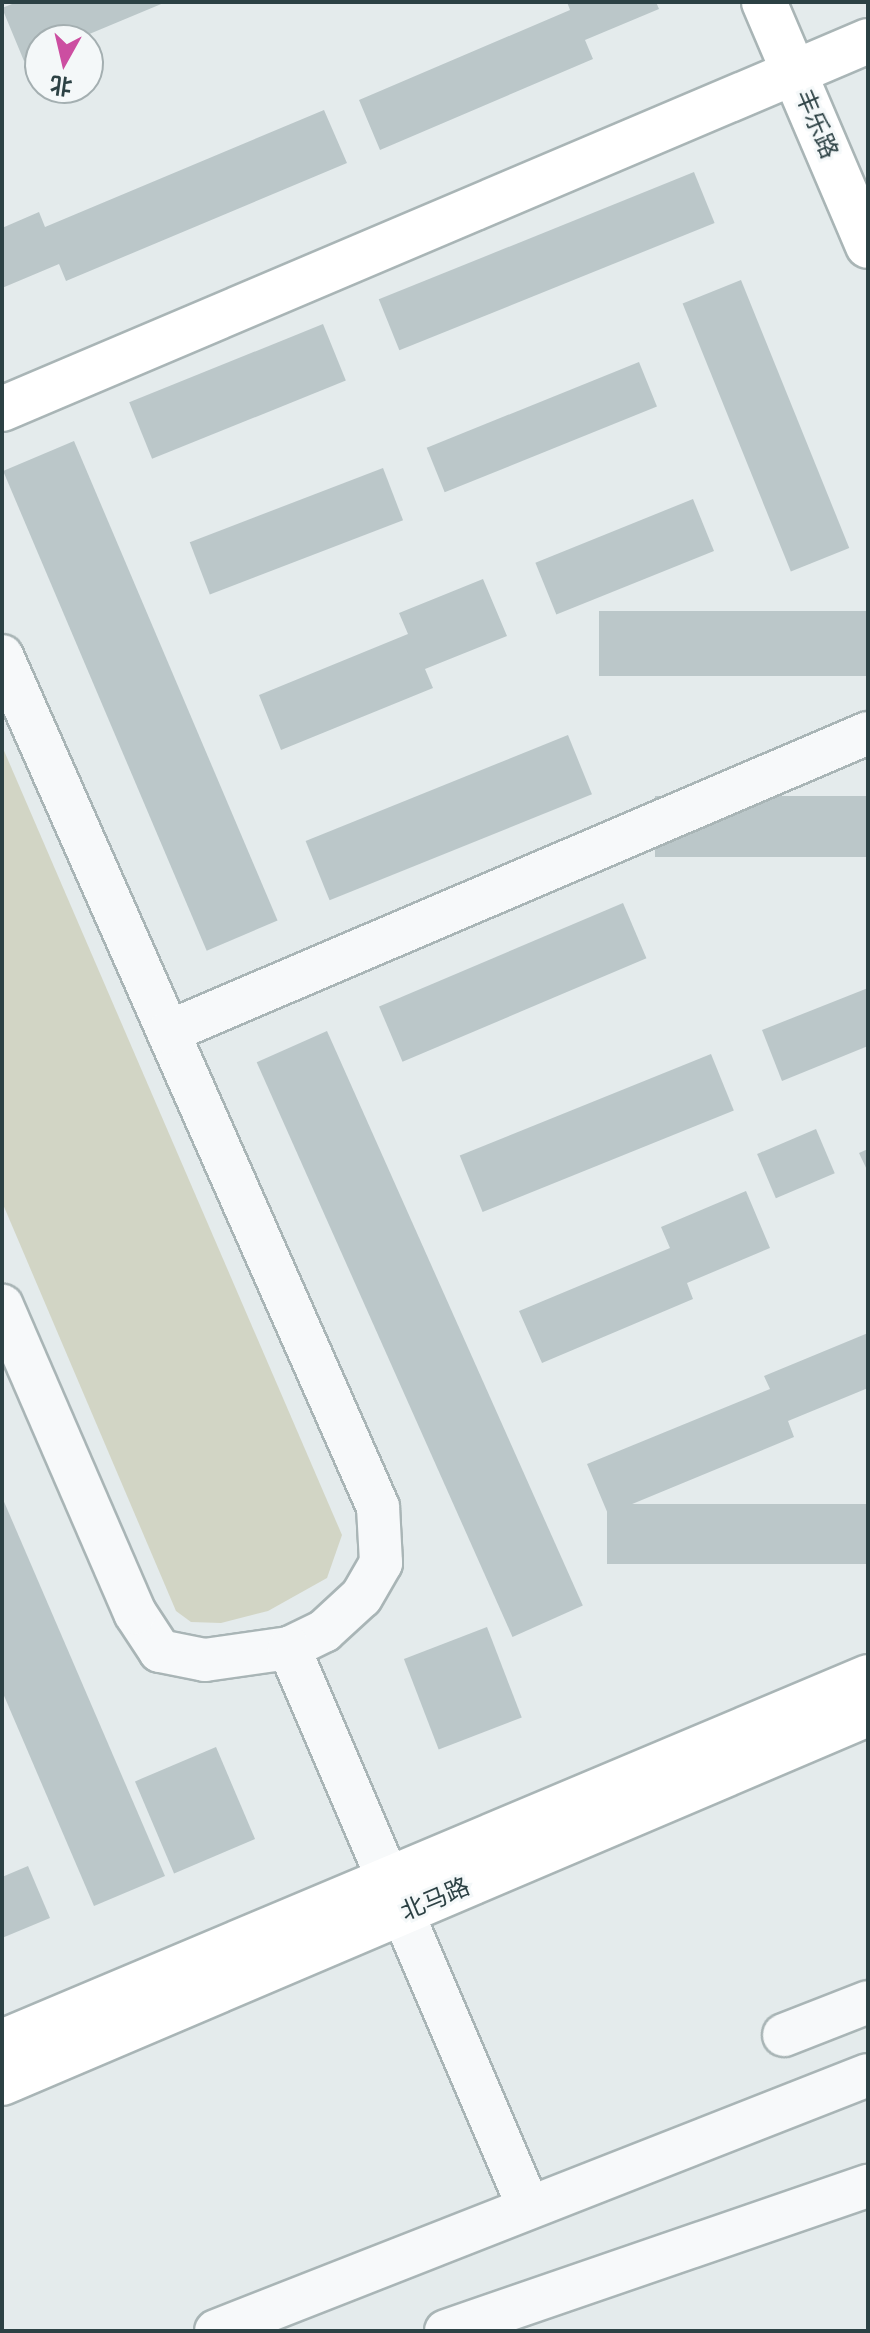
<!DOCTYPE html>
<meta charset="utf-8">
<style>
body{margin:0}
#map{position:relative;width:870px;height:2333px;overflow:hidden;background:#e4ebec;font-family:"Space Grotesk","Noto Sans SC",sans-serif}
div>[style]{position:absolute}
.green>*{inset:0;background:#d2d5c5}
.building>*{inset:0;background:#bbc7c9;transform-origin:0 0}
.roads{filter:drop-shadow(2px 0 #a9b5b6) drop-shadow(-2px 0 #a9b5b6) drop-shadow(0 2px #a9b5b6) drop-shadow(0 -2px #a9b5b6)}
.street>*{height:42px;margin:-21px;padding:0 21px;transform-origin:21px;border-radius:21px;background:#f7f9fa}
.secondary>*{height:44px;margin:-22px;padding:0 22px;transform-origin:22px;border-radius:22px;background:#fff}
span{translate:-50% -50%;white-space:nowrap;text-align:center;line-height:1.15;-webkit-text-stroke:6px #f4f8f9;paint-order:stroke}
.street-label{font-size:24px;color:#2c4144}
.frame{position:absolute;inset:0;border:4px solid #2c4144;pointer-events:none}
.north{position:absolute;left:24px;top:24px;width:80px;height:80px;box-sizing:border-box;background:#f4f8f9;border:2px solid #a4afb1;border-radius:50%;rotate:188deg;font-size:22px;font-weight:700;line-height:32px;text-align:center;color:#2c4144}
.north::after{content:'';display:block;margin:auto;width:28px;height:36px;background:#cc4ea1;clip-path:polygon(50% 0,100% 100%,50% 72%,0 100%)}
</style>
<div id="map">
<div class="green">
<i style="clip-path:polygon(2px 746px,342px 1535px,327px 1578px,268px 1611px,221px 1623px,191px 1622px,176px 1611px,2px 1202px)"></i>
</div>
<div class="building">
<i style="clip-path:polygon(17px 2px,166px 2px,75px 40px,40px 40px,40px 55px,24px 61px,2px 8px)"></i>
<i style="clip-path:polygon(567px 2px,656px 2px,659px 9px,585px 40px,593px 59px,380px 150px,359px 100px,570px 10px)"></i>
<i style="clip-path:polygon(324px 110px,347px 163px,66px 281px,59px 264px,2px 288px,2px 228px,39px 212px,45px 227px)"></i>
<i style="left:694px;top:172px;width:55px;height:340px;rotate:68deg"></i>
<i style="left:741px;top:280px;width:289px;height:63px;rotate:68deg"></i>
<i style="left:323px;top:324px;width:61px;height:209px;rotate:68deg"></i>
<i style="left:639px;top:362px;width:48px;height:229px;rotate:68deg"></i>
<i style="left:74px;top:441px;width:521px;height:77px;rotate:67deg"></i>
<i style="left:383px;top:468px;width:56px;height:207px;rotate:69deg"></i>
<i style="left:693px;top:499px;width:56px;height:170px;rotate:68deg"></i>
<i style="clip-path:polygon(483px 579px,507px 636px,425px 669px,433px 688px,281px 750px,259px 695px,408px 634px,399px 613px)"></i>
<i style="left:868px;top:611px;width:65px;height:269px;rotate:90deg"></i>
<i style="left:568px;top:735px;width:64px;height:283px;rotate:68deg"></i>
<i style="left:868px;top:796px;width:61px;height:213px;rotate:90deg"></i>
<i style="left:623px;top:903px;width:60px;height:265px;rotate:67deg"></i>
<i style="clip-path:polygon(868px 988px,868px 1046px,782px 1081px,762px 1030px)"></i>
<i style="left:327px;top:1031px;width:629px;height:77px;rotate:66deg"></i>
<i style="left:711px;top:1054px;width:61px;height:271px;rotate:68deg"></i>
<i style="left:816px;top:1129px;width:48px;height:64px;rotate:67deg"></i>
<i style="clip-path:polygon(868px 1149px,868px 1172px,859px 1153px)"></i>
<i style="clip-path:polygon(746px 1191px,770px 1248px,687px 1283px,693px 1299px,542px 1363px,519px 1311px,670px 1248px,661px 1227px)"></i>
<i style="clip-path:polygon(868px 1333px,868px 1388px,788px 1421px,794px 1437px,608px 1514px,587px 1464px,770px 1389px,764px 1376px)"></i>
<i style="clip-path:polygon(2px 1497px,165px 1876px,94px 1906px,2px 1691px)"></i>
<i style="left:868px;top:1504px;width:60px;height:261px;rotate:90deg"></i>
<i style="left:487px;top:1627px;width:97px;height:89px;rotate:69deg"></i>
<i style="left:216px;top:1747px;width:100px;height:88px;rotate:67deg"></i>
<i style="clip-path:polygon(28px 1866px,50px 1918px,2px 1938px,2px 1877px)"></i>
</div>
<div class="roads">
<div class="street">
<i style="left:2px;top:656px;width:930px;rotate:66.16deg"></i>
<i style="left:378px;top:1507px;width:56px;rotate:86.9deg"></i>
<i style="left:381px;top:1563px;width:39px;rotate:120deg"></i>
<i style="left:361px;top:1597px;width:50px;rotate:137.4deg"></i>
<i style="left:324px;top:1631px;width:39px;rotate:154deg"></i>
<i style="left:289px;top:1648px;width:85px;rotate:171.9deg"></i>
<i style="left:205px;top:1660px;width:46px;rotate:-168.7deg"></i>
<i style="left:160px;top:1651px;width:45px;rotate:-123.3deg"></i>
<i style="left:135px;top:1613px;width:335px;rotate:-113.4deg"></i>
<i style="left:168px;top:1032px;width:761px;rotate:-23.13deg"></i>
<i style="left:289px;top:1648px;width:607px;rotate:66.81deg"></i>
<i style="left:784px;top:2035px;width:90px;rotate:-21.4deg"></i>
<i style="left:216px;top:2331px;width:700px;rotate:-21.44deg"></i>
<i style="left:446px;top:2331px;width:446px;rotate:-19deg"></i>
</div>
<div class="secondary">
<i style="left:764px;top:2px;width:265px;rotate:66.9deg"></i>
<i style="left:2px;top:409px;width:941px;rotate:-23.02deg"></i>
<i style="left:2px;top:2042px;width:940px;rotate:-22.85deg"></i>
<i style="left:2px;top:2083px;width:941px;rotate:-23.08deg"></i>
</div>
</div>
<div class="street-label">
<span style="left:817px;top:124px;rotate:67deg">丰乐路</span>
<span style="left:435px;top:1899px;rotate:-23deg">北马路</span>
</div>
<div class="frame"></div>
<div class="north">北</div>
</div>
